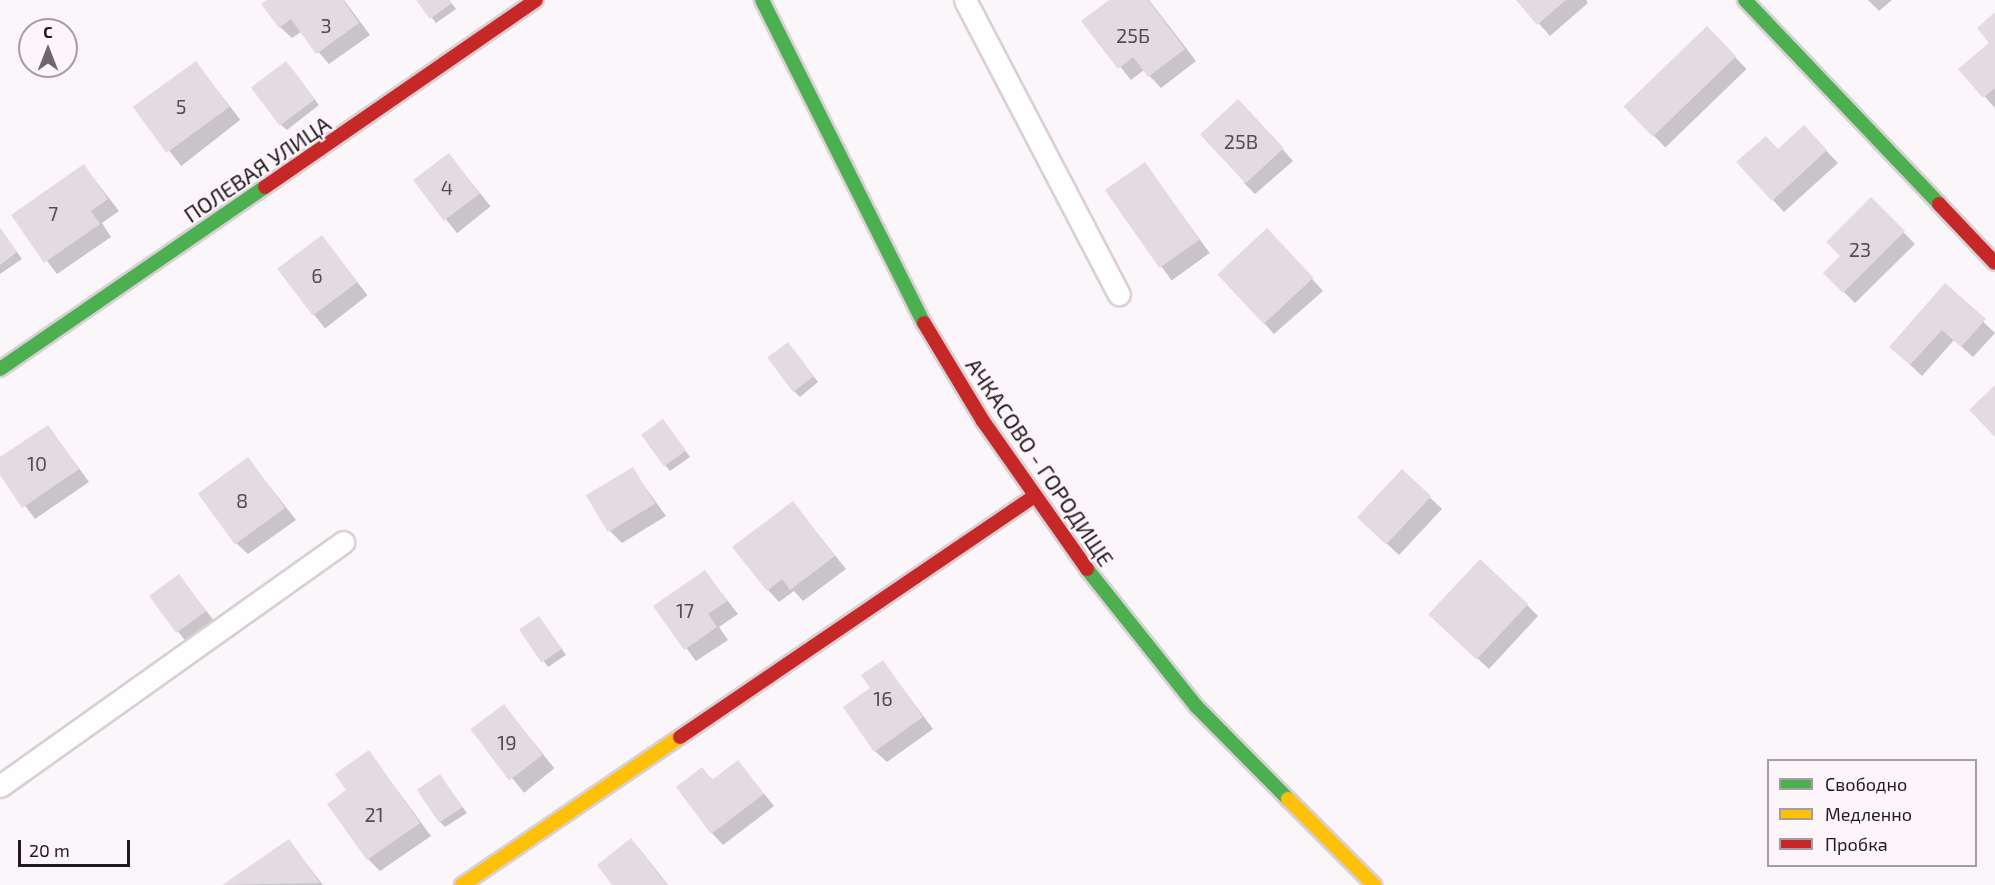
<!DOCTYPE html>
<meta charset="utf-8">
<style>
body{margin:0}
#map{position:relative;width:1995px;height:885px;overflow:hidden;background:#fbf6f9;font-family:"Exo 2",sans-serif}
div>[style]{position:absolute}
.shadow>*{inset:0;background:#0003;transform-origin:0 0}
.building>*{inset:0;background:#e4dbe0;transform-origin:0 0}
.roads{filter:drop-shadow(2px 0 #d9d0d5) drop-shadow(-2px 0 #d9d0d5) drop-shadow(0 2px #d9d0d5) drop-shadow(0 -2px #d9d0d5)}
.lane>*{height:21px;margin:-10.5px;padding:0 10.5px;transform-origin:10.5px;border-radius:10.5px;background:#fefefe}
.fast>*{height:14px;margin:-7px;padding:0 7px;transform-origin:7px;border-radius:7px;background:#4caf50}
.slow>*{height:14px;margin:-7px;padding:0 7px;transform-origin:7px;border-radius:7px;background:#ffc107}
.jam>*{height:14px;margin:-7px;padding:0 7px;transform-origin:7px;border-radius:7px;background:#c62828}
span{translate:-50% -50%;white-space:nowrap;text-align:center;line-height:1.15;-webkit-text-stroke:4.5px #fcf5f9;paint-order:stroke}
.number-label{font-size:20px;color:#574c53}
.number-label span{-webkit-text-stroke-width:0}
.street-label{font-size:22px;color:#251921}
.legend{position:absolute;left:1767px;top:759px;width:210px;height:108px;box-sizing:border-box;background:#fcf5f9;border:2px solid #a69da3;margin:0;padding:8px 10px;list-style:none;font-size:18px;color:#251921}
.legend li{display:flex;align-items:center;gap:12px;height:30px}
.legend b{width:30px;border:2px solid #a69da3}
.north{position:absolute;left:18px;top:18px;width:60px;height:60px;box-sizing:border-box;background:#fcf5f9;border:2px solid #a69da3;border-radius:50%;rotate:0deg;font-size:16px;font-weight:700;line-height:24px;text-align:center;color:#251921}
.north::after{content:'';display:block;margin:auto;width:21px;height:27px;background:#70666d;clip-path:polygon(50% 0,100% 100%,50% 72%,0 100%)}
.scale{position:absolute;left:18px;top:840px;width:112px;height:27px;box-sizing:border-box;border:3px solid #251921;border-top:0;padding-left:8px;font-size:18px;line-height:21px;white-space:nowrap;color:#251921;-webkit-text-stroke:4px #fcf5f9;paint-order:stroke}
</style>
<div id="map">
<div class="shadow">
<i style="clip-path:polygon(269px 0,344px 0,370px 35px,329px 64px,301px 32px,292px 38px,280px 27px)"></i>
<i style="clip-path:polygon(418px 0,449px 0,456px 9px,436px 23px)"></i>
<i style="clip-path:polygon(1111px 0,1149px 0,1196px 61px,1161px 88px,1144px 70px,1131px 80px,1083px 21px)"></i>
<i style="clip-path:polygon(1518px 0,1586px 0,1588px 3px,1550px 36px)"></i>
<i style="clip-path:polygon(1868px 0,1892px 0,1879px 11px)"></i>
<i style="clip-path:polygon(1995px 14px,1995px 108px,1960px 69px,1991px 43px)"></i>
<i style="left:1707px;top:28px;width:57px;height:113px;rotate:46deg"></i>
<i style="left:196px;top:63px;width:72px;height:75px;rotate:52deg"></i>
<i style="clip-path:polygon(292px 69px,319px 105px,287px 130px,281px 125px)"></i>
<i style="clip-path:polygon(1250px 112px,1293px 161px,1255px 194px,1244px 183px)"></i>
<i style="clip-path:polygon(1815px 139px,1838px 163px,1784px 212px,1773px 200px,1778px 150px)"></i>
<i style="left:449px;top:155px;width:66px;height:43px;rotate:51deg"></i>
<i style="left:1145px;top:164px;width:110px;height:47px;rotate:54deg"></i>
<i style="clip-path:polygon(84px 166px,119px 211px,102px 223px,111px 237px,57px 274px,13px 216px)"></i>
<i style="clip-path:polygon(1871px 199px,1915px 244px,1855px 303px,1825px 273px,1842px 256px)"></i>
<i style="clip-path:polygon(0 228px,22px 259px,0 274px)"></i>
<i style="left:322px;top:237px;width:74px;height:54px;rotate:52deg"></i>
<i style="clip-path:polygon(1279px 242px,1323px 291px,1274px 334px,1263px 322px)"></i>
<i style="clip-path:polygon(1946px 286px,1995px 333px,1973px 357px,1954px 340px,1922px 376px,1903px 358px)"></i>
<i style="clip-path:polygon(793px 350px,818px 382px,800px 397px,794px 391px)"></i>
<i style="clip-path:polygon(663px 421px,690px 457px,670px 471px,665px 465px)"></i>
<i style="clip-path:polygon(48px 426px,89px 482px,35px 519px,0 472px,0 459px)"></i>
<i style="clip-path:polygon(248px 459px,296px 520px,248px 554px,236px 543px)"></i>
<i style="clip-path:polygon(632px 469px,666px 516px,622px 543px,610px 531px)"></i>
<i style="clip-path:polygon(1402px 471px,1442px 509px,1399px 555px,1371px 529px)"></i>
<i style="clip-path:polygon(793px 503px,846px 569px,803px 601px,794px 591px,779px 602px,768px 590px)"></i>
<i style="clip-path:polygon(705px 572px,738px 614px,719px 627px,728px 640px,696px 661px,655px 606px)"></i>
<i style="left:179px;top:576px;width:61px;height:35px;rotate:52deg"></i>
<i style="clip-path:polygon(1527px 605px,1538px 616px,1489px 669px,1442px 626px)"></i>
<i style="clip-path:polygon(544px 624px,566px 655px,548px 667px,521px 630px)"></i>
<i style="clip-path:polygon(883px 662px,933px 729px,887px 762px,875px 751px,872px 688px)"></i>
<i style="left:504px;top:706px;width:80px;height:39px;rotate:51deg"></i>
<i style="clip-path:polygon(369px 752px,431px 836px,380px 871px,368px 859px,348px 791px)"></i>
<i style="clip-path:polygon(738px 762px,774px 806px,723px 845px,712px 833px,702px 769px,713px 780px)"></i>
<i style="clip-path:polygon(440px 776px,467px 813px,445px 827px,440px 822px)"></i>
<i style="clip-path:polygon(631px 840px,642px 852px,668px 885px,614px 885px)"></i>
<i style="clip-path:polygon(289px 841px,323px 885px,225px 885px)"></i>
</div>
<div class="building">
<i style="clip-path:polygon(267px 0,343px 0,359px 23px,316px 54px,291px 19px,279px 28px,261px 4px)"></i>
<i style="clip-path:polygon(416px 0,449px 0,452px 3px,430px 19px)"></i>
<i style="clip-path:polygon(1109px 0,1148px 0,1185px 49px,1148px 77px,1133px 57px,1118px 69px,1081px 21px)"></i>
<i style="clip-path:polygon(1516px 0,1566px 0,1537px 25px)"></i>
<i style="clip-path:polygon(1995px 12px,1995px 88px,1983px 98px,1958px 69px,1989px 43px,1977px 28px)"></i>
<i style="left:1707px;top:26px;width:42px;height:116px;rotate:46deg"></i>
<i style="left:196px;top:61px;width:57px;height:78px;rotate:54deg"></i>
<i style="left:286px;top:61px;width:48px;height:44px;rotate:53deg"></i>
<i style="left:1238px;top:99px;width:67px;height:52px;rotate:47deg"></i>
<i style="clip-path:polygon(1804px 125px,1827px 150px,1772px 201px,1736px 162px,1766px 136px,1778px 149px)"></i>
<i style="left:449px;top:153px;width:51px;height:45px;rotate:53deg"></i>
<i style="left:1145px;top:162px;width:95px;height:49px;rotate:55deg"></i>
<i style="clip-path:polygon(84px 164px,108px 199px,91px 211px,100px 224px,44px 263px,11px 215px)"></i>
<i style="clip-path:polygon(1871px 197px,1905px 231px,1843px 293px,1823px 273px,1840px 256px,1826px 242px)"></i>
<i style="clip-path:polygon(0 228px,17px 252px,0 265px)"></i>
<i style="left:1267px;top:228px;width:68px;height:68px;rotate:47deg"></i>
<i style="left:322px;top:235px;width:59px;height:56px;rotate:53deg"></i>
<i style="clip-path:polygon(1945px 283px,1986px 319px,1961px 347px,1942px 330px,1910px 365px,1889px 347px)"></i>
<i style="left:788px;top:342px;width:43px;height:26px;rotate:53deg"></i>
<i style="clip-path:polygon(1995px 385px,1995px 437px,1969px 410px)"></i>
<i style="left:663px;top:419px;width:39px;height:27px;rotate:54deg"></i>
<i style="clip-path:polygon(48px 425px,79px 469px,22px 508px,0 475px,0 457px)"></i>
<i style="left:248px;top:457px;width:63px;height:62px;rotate:54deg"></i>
<i style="left:633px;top:467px;width:43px;height:55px;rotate:59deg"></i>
<i style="left:1402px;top:469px;width:40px;height:66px;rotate:43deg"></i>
<i style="clip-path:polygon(793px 501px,835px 556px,790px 590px,782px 579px,767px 591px,732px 547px)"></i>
<i style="left:1480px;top:559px;width:66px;height:76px;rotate:43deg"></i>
<i style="clip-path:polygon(705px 570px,727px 601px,708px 614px,717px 627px,684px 650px,653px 606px)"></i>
<i style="left:179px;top:574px;width:46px;height:37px;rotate:54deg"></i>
<i style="left:539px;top:616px;width:40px;height:24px;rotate:56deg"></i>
<i style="clip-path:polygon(883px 660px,923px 717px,874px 752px,843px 707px,870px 688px,861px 675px)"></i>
<i style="left:504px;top:704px;width:64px;height:42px;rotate:53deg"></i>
<i style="clip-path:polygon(369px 750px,420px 823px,367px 860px,327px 804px,346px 790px,335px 774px)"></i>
<i style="clip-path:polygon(738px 760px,764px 794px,711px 834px,676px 787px,702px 767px,712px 780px)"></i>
<i style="left:440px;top:774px;width:40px;height:28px;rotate:56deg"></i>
<i style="clip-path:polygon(631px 838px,667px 885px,612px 885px,597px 865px)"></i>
<i style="clip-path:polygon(289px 839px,320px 883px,222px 885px)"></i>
</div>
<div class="roads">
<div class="lane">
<i style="left:965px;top:0;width:332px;rotate:62.4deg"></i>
<i style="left:0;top:786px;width:421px;rotate:-35.4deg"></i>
</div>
<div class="fast">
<i style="left:762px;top:0;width:361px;rotate:63.4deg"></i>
<i style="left:1745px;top:0;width:282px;rotate:46.4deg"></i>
<i style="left:0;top:369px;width:321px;rotate:-34.5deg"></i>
<i style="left:1087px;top:569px;width:175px;rotate:51.5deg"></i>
<i style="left:1196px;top:706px;width:131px;rotate:45.3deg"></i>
</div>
<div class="slow">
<i style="left:1288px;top:799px;width:122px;rotate:45deg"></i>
<i style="left:462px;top:885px;width:263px;rotate:-34.2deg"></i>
</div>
<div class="jam">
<i style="left:265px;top:187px;width:329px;rotate:-34.6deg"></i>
<i style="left:1939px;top:204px;width:81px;rotate:46.5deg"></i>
<i style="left:924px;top:323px;width:114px;rotate:59deg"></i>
<i style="left:983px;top:421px;width:181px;rotate:54.9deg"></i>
<i style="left:680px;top:737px;width:428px;rotate:-34.2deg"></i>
</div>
</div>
<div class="number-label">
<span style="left:326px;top:25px">3</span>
<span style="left:1133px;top:35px">25Б</span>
<span style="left:181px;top:106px">5</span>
<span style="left:1241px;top:141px">25В</span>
<span style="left:447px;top:187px">4</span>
<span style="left:53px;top:213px">7</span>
<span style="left:1860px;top:249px">23</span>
<span style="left:317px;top:275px">6</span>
<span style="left:37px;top:463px">10</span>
<span style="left:242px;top:500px">8</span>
<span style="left:685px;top:610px">17</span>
<span style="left:883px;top:698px">16</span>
<span style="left:507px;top:742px">19</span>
<span style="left:374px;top:814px">21</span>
</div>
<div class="street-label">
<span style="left:257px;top:169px;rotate:-34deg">ПОЛЕВАЯ УЛИЦА</span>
<span style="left:1040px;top:462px;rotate:56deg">АЧКАСОВО - ГОРОДИЩЕ</span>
</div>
<ul class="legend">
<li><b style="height:8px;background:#4caf50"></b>Свободно</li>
<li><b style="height:8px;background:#ffc107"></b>Медленно</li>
<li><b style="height:8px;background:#c62828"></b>Пробка</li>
</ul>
<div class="north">С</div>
<div class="scale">20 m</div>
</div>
